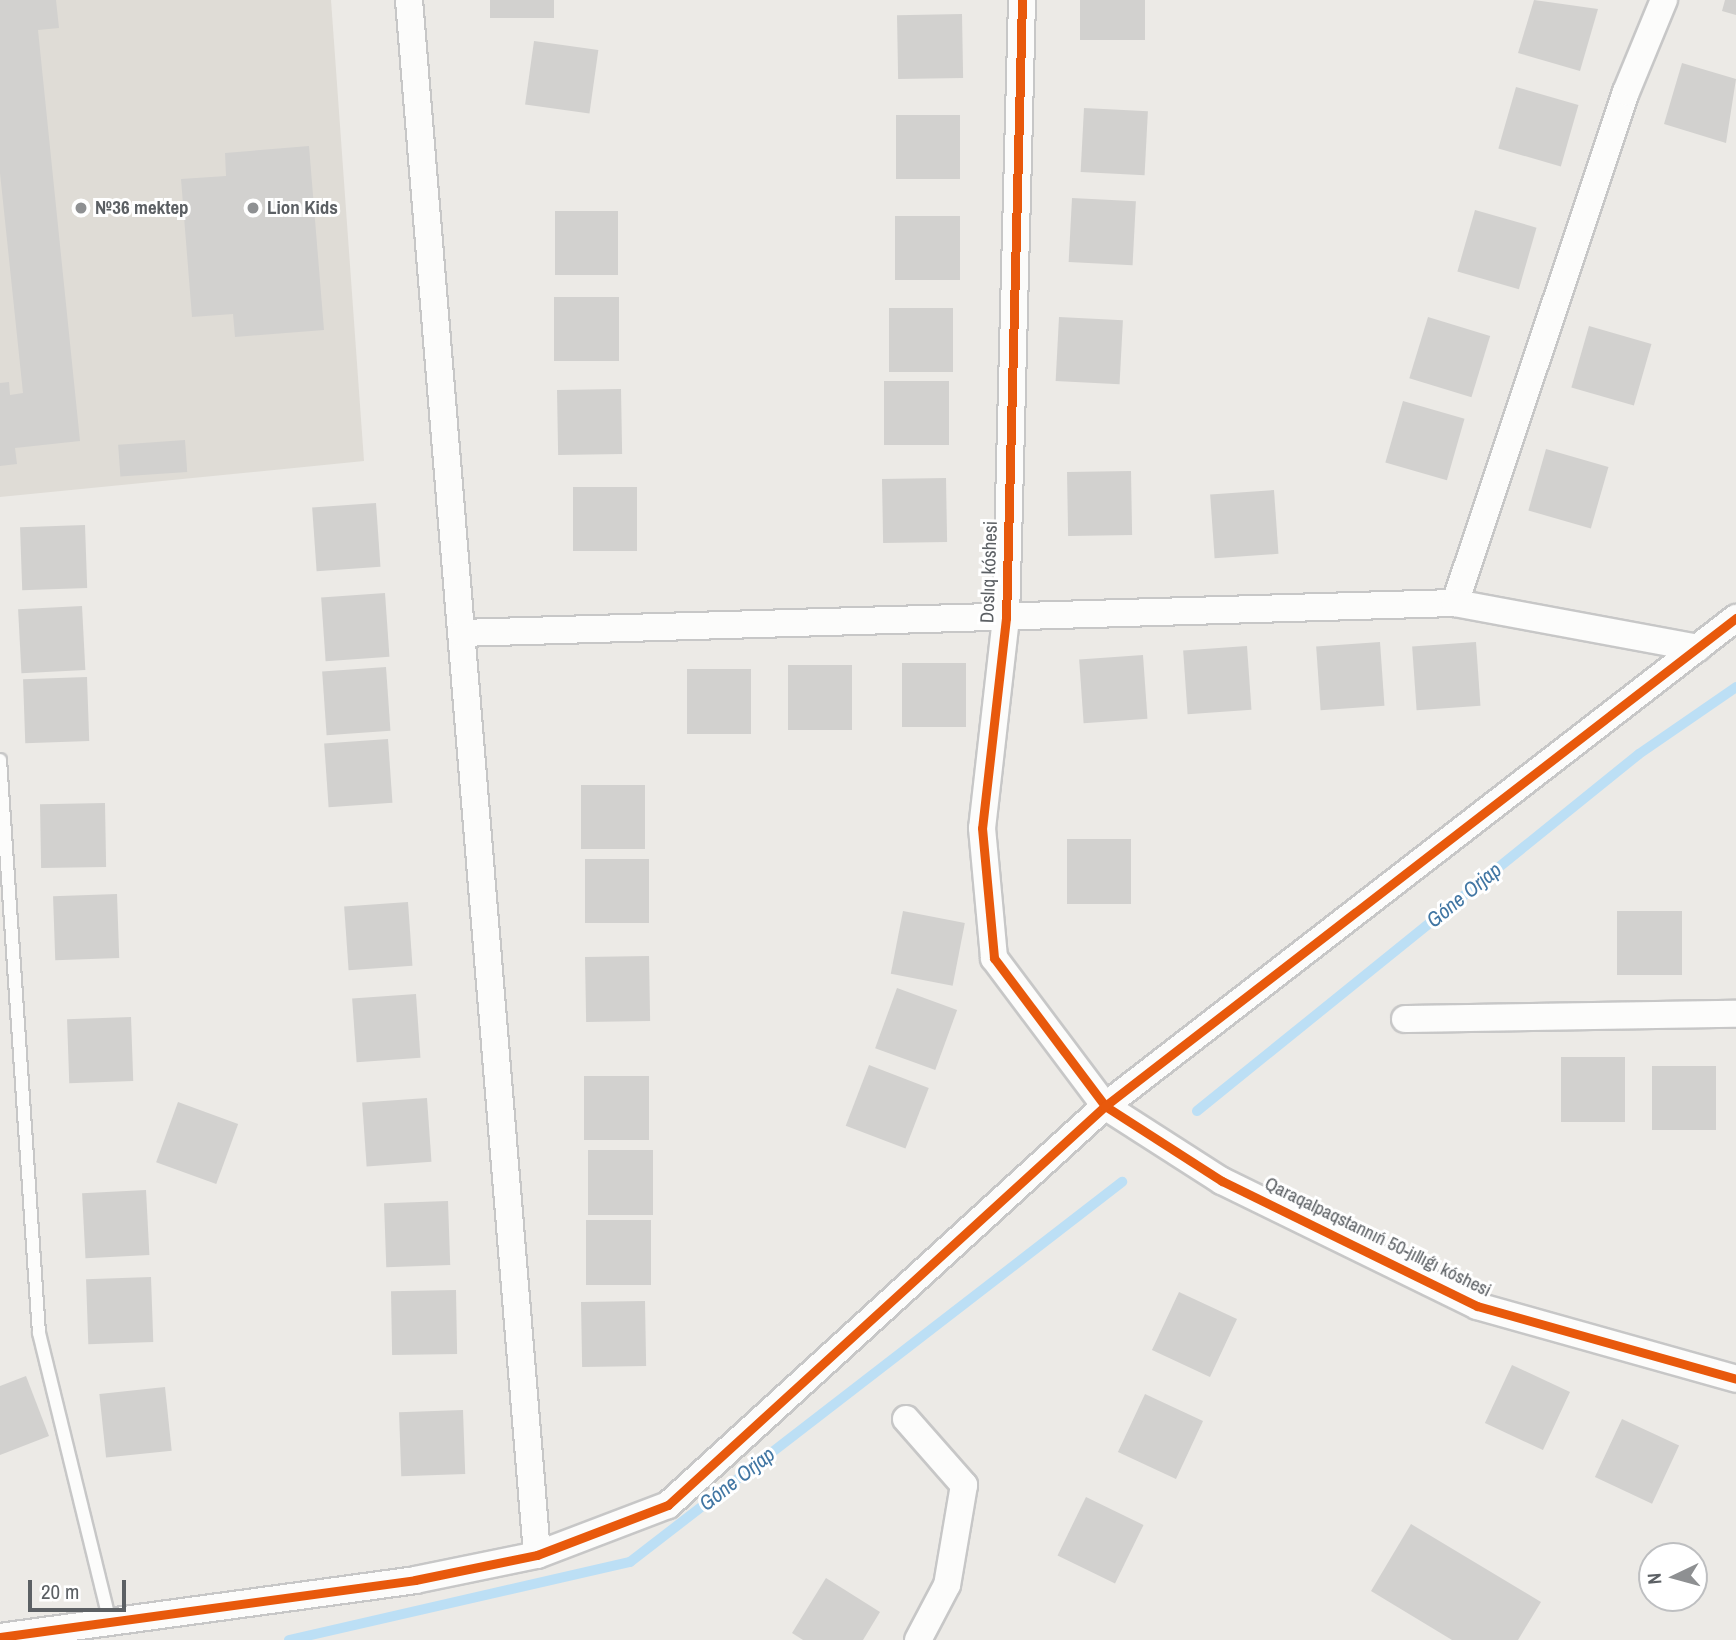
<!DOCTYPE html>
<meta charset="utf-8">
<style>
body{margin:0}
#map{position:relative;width:1736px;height:1640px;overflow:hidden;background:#eceae6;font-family:"Archivo Narrow",sans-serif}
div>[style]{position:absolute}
.education>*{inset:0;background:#dfdcd6}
.stream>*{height:10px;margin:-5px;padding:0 5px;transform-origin:5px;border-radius:5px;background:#bcdff5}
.building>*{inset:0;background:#d2d1cf;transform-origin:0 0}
.roads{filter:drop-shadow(2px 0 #c7c7c7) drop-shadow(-2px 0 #c7c7c7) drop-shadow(0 2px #c7c7c7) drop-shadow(0 -2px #c7c7c7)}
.lane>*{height:12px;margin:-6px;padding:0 6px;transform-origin:6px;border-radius:6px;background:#fcfcfb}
.street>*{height:26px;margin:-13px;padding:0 13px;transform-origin:13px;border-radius:13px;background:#fcfcfb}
.cycleway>*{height:9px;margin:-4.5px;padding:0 4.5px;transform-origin:4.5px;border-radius:4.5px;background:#e8590c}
.dots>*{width:19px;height:19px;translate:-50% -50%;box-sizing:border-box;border:4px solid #fff;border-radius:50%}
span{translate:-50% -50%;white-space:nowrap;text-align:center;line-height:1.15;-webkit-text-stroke:6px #fff;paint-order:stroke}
.poi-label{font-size:19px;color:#5c6064;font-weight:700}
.left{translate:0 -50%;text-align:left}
.street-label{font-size:19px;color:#5c6064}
.water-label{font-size:21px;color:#4176a3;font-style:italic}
.north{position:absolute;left:1638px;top:1542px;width:70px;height:70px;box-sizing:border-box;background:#fff;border:2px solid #bebfc1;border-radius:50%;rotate:265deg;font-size:19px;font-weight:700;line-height:28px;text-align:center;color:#5c6064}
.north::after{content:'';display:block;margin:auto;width:24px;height:32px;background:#8e9092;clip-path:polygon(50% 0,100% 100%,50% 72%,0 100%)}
.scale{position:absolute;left:28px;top:1580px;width:98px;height:32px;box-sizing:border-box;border:4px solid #5c6064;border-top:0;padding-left:9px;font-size:21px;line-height:24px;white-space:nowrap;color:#5c6064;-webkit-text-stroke:5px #fff;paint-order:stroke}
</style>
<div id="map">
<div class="education">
<i style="clip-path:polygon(0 0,331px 0,364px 461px,0 497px)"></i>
</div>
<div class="stream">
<i style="left:1197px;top:1111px;width:568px;rotate:-38.93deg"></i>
<i style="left:1639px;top:754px;width:118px;rotate:-34.6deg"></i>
<i style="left:289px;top:1640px;width:350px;rotate:-12.9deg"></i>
<i style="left:630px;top:1562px;width:622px;rotate:-37.68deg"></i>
</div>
<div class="building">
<i style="clip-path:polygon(0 0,56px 0,59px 28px,38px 30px,80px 441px,15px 448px,17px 464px,0 466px,0 383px,9px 382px,10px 395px,23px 393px,0 173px)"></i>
<i style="left:490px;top:0;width:64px;height:18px"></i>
<i style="left:1080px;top:0;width:65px;height:40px"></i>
<i style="clip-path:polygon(1534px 0,1598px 9px,1580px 71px,1518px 53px)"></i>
<i style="clip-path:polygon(1725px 0,1736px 0,1736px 15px,1722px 11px)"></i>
<i style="left:962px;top:14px;width:64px;height:65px;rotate:89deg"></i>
<i style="left:534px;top:41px;width:65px;height:64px;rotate:8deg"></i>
<i style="clip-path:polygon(1682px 63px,1736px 79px,1726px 143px,1664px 124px)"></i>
<i style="left:1516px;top:87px;width:65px;height:64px;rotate:16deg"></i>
<i style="left:1084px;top:108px;width:64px;height:64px;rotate:3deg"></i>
<i style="left:960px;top:115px;width:64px;height:64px;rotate:90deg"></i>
<i style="clip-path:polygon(309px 146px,324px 330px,235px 337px,233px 314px,192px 317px,181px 179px,226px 176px,225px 153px)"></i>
<i style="left:1072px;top:198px;width:64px;height:64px;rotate:3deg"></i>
<i style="left:1475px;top:210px;width:64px;height:64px;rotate:16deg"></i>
<i style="left:555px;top:211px;width:63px;height:64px"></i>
<i style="left:895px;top:216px;width:65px;height:64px"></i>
<i style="left:554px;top:297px;width:65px;height:64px"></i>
<i style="left:889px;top:308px;width:64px;height:64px"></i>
<i style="left:1059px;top:317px;width:64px;height:64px;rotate:3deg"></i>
<i style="left:1428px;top:317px;width:65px;height:64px;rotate:17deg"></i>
<i style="left:1589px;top:326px;width:65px;height:64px;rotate:16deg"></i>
<i style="left:949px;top:381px;width:64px;height:65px;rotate:90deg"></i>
<i style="left:621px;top:389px;width:65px;height:64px;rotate:89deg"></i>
<i style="left:1403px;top:401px;width:64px;height:64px;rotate:16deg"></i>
<i style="left:185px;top:440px;width:32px;height:67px;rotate:86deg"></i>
<i style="left:1546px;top:449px;width:65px;height:64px;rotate:16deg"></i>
<i style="left:1131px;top:471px;width:64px;height:64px;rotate:89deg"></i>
<i style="left:946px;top:478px;width:64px;height:64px;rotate:89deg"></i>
<i style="left:573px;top:487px;width:64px;height:64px"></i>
<i style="left:1274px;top:490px;width:64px;height:64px;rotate:86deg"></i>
<i style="left:376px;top:503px;width:64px;height:64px;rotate:86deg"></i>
<i style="left:85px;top:525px;width:63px;height:65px;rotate:88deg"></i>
<i style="left:385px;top:593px;width:64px;height:64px;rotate:86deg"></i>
<i style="left:82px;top:606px;width:64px;height:64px;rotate:87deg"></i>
<i style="left:1380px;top:642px;width:64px;height:64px;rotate:86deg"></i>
<i style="left:1476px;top:642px;width:64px;height:64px;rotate:86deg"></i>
<i style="left:1247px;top:646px;width:64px;height:64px;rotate:86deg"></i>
<i style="left:1143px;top:655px;width:64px;height:64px;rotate:86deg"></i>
<i style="left:902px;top:663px;width:64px;height:64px"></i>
<i style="left:788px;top:665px;width:64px;height:65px"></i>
<i style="left:386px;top:667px;width:64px;height:64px;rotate:86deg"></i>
<i style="left:687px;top:669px;width:64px;height:65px"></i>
<i style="left:87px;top:677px;width:64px;height:64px;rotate:88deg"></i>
<i style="left:388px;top:739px;width:64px;height:64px;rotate:86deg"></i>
<i style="left:581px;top:785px;width:64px;height:64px"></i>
<i style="left:105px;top:803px;width:64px;height:65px;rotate:89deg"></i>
<i style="left:1131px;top:839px;width:65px;height:64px;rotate:90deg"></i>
<i style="left:649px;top:859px;width:64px;height:64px;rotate:90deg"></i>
<i style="left:117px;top:894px;width:64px;height:64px;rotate:88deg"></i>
<i style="left:408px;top:902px;width:64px;height:64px;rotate:86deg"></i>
<i style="left:903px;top:911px;width:63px;height:64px;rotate:11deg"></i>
<i style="left:1617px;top:911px;width:65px;height:64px"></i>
<i style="left:649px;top:956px;width:65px;height:64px;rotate:89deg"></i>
<i style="left:897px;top:988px;width:64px;height:64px;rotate:20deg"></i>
<i style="left:416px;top:994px;width:64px;height:64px;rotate:86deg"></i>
<i style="left:131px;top:1017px;width:64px;height:64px;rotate:88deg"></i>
<i style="left:1625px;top:1057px;width:65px;height:64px;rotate:90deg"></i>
<i style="left:869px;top:1065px;width:64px;height:65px;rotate:21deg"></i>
<i style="left:1652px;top:1066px;width:64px;height:64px"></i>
<i style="left:584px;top:1076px;width:65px;height:64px"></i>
<i style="left:427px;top:1098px;width:64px;height:65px;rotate:86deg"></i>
<i style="left:178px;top:1102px;width:64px;height:64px;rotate:20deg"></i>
<i style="left:653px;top:1150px;width:65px;height:65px;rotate:90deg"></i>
<i style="left:146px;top:1190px;width:65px;height:64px;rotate:87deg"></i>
<i style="left:448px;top:1201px;width:64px;height:64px;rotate:88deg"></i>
<i style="left:651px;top:1220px;width:65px;height:65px;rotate:90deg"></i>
<i style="left:151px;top:1277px;width:65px;height:65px;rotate:88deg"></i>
<i style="left:456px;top:1290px;width:64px;height:65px;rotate:89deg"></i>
<i style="left:1179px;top:1292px;width:64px;height:64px;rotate:25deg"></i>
<i style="left:645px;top:1301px;width:65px;height:64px;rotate:89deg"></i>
<i style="left:1512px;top:1365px;width:64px;height:64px;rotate:25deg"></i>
<i style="clip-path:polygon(26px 1376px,49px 1436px,0 1455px,0 1386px)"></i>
<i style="left:165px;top:1387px;width:64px;height:66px;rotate:84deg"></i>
<i style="left:1145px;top:1394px;width:64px;height:64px;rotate:25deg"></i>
<i style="left:463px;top:1410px;width:64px;height:64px;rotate:88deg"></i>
<i style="left:1622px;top:1419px;width:63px;height:64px;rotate:25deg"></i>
<i style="left:1086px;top:1497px;width:64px;height:65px;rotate:26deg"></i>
<i style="clip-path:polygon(1411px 1524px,1541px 1602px,1518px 1640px,1452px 1640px,1371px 1591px)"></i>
<i style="clip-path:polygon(826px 1578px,880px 1612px,863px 1640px,803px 1640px,792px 1633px)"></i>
</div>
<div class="roads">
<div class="lane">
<i style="left:0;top:760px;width:574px;rotate:86.11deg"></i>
<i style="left:39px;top:1333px;width:293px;rotate:76.2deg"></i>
</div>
<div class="street">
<i style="left:409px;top:0;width:1560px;rotate:85.29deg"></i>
<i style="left:1022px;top:0;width:618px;rotate:91.48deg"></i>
<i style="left:1006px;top:618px;width:211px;rotate:96.5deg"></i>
<i style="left:982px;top:828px;width:131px;rotate:84.7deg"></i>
<i style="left:994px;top:958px;width:185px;rotate:53.1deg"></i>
<i style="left:1105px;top:1106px;width:139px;rotate:32.7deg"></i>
<i style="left:1222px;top:1181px;width:284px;rotate:26.1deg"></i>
<i style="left:1477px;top:1306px;width:269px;rotate:15.7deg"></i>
<i style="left:1455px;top:603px;width:539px;rotate:-71.5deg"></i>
<i style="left:1626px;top:92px;width:100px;rotate:-67.6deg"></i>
<i style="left:461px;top:633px;width:994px;rotate:-1.73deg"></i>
<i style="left:1455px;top:603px;width:247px;rotate:10.5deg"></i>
<i style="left:1405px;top:1019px;width:331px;rotate:-0.9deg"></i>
<i style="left:906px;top:1419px;width:88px;rotate:48.7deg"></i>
<i style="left:964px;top:1485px;width:101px;rotate:99.6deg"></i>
<i style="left:947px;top:1585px;width:62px;rotate:117.8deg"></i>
<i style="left:0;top:1637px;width:419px;rotate:-7.8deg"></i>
<i style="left:415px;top:1580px;width:125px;rotate:-11.6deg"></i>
<i style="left:537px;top:1555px;width:140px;rotate:-20.9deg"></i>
<i style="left:668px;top:1505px;width:592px;rotate:-42.4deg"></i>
<i style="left:1105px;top:1106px;width:798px;rotate:-37.72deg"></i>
</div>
</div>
<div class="cycleway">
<i style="left:1022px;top:0;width:618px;rotate:91.48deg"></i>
<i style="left:1006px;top:618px;width:211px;rotate:96.5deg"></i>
<i style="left:982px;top:828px;width:131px;rotate:84.7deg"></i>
<i style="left:994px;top:958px;width:185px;rotate:53.1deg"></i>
<i style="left:1105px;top:1106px;width:139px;rotate:32.7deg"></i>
<i style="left:1222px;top:1181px;width:284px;rotate:26.1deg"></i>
<i style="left:1477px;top:1306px;width:269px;rotate:15.7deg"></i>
<i style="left:0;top:1637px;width:419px;rotate:-7.8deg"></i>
<i style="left:415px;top:1580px;width:125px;rotate:-11.6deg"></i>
<i style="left:537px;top:1555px;width:140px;rotate:-20.9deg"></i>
<i style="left:668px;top:1505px;width:592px;rotate:-42.4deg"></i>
<i style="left:1105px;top:1106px;width:798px;rotate:-37.72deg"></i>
</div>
<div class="dots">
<i style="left:81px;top:208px;background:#8e9092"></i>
<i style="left:253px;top:208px;background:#8e9092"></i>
</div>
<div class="poi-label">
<span class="left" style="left:95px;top:208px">№36 mektep</span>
<span class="left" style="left:267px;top:208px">Lion Kids</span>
</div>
<div class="street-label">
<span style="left:989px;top:572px;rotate:-88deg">Doslıq kóshesi</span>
<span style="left:1378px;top:1237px;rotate:26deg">Qaraqalpaqstannıń 50-jıllıǵı kóshesi</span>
</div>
<div class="water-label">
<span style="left:1464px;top:895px;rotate:-39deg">Góne Orjap</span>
<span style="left:737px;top:1479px;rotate:-38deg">Góne Orjap</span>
</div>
<div class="north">N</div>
<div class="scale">20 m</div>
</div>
